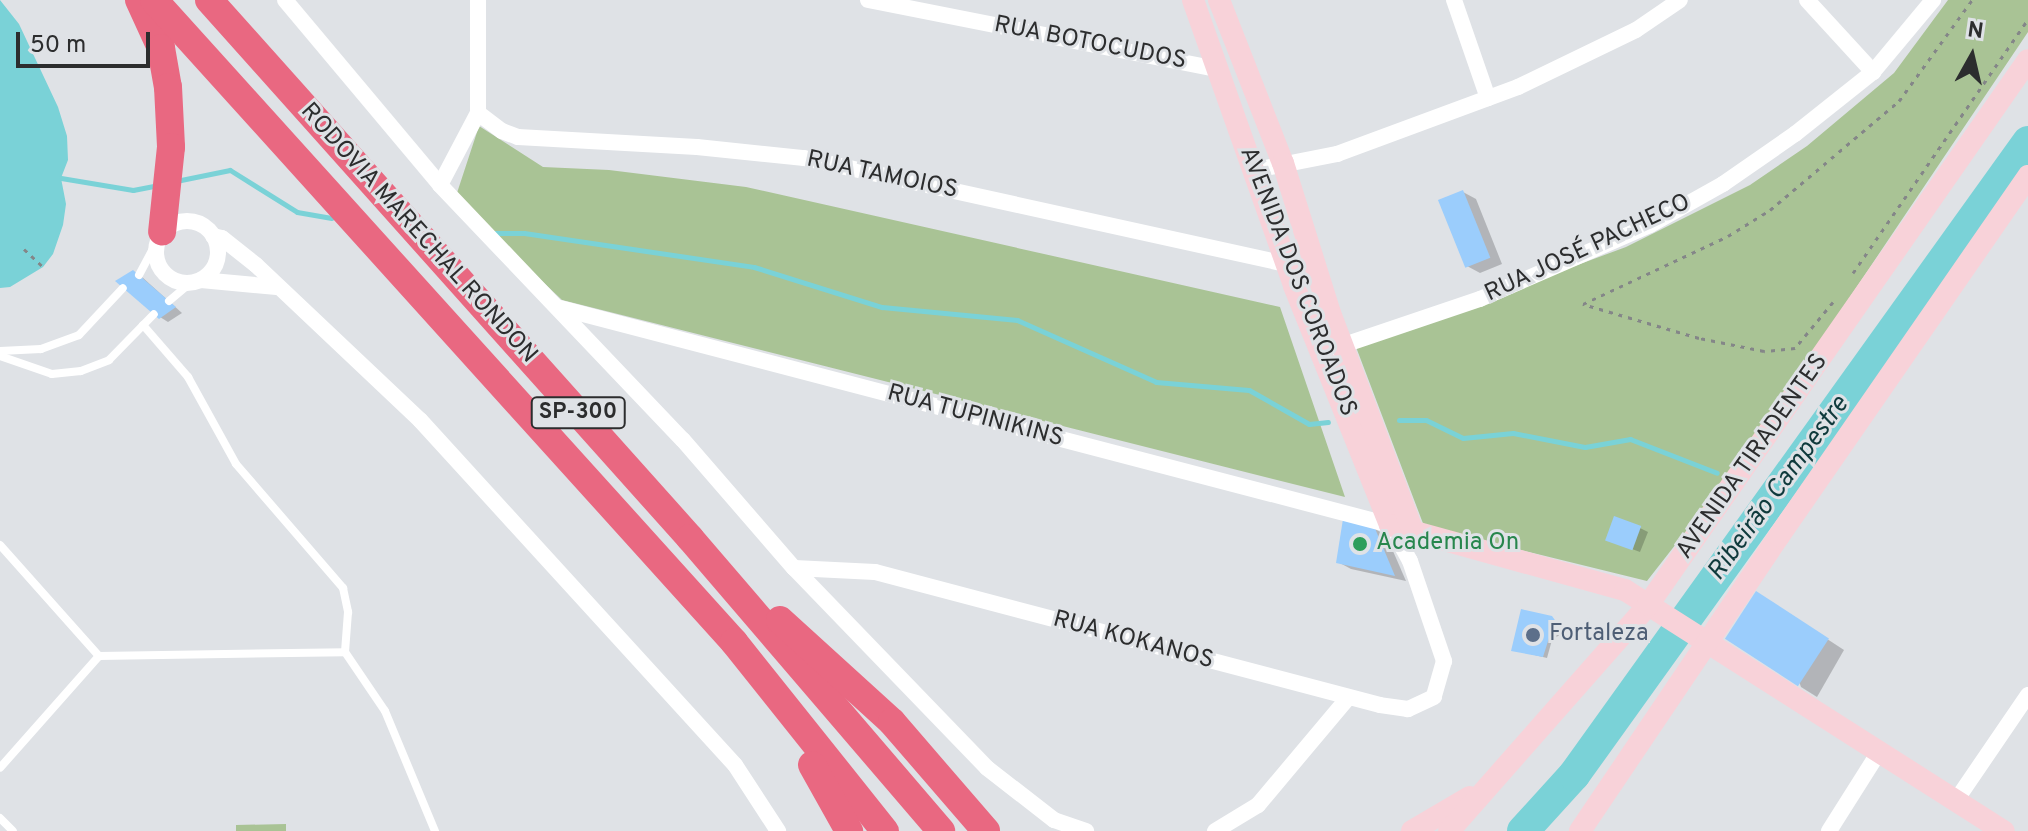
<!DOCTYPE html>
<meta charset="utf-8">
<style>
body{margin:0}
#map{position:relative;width:2028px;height:831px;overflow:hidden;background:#dfe2e6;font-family:Overpass,sans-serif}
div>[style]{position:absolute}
.green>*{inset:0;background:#a9c395}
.water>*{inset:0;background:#7ad2d7}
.shadow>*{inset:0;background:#0003}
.stream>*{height:5px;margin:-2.5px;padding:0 2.5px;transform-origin:2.5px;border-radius:2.5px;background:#7ad2d7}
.river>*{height:32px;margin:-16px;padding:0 16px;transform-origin:16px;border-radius:16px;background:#7ad2d7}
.building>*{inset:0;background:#9bcdfc;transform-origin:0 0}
.path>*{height:3px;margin-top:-1.5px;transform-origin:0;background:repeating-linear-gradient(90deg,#848688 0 4px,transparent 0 10px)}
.lane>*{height:8px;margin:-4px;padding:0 4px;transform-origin:4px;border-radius:4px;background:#fff}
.street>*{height:16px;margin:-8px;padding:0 8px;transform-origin:8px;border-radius:8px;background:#fff}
.street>.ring{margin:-8px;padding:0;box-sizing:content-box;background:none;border:16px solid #fff;border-radius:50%}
.secondary>*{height:22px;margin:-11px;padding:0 11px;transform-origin:11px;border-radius:11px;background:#f8d2d9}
.highway>*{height:28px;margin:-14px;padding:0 14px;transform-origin:14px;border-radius:14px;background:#e96881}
.dots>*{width:22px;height:22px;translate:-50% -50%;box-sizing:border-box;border:4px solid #dfe2e6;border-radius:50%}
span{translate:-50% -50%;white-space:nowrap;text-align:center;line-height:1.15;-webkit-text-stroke:6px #dfe2e6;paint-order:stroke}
.shield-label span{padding:2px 6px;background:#dfe2e6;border:2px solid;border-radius:6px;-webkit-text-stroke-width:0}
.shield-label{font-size:22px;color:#2c2d2e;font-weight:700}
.street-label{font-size:24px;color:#2c2d2e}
.leisure-label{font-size:24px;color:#27864d}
.left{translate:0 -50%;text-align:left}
.service-label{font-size:24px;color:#4e5e75}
.water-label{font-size:26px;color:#0f3a3c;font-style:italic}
.north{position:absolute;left:1932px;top:16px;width:80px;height:80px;-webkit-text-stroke:6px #dfe2e6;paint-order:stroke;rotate:8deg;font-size:22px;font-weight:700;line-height:32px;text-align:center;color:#2c2d2e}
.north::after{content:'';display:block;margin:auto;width:28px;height:36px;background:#2c2d2e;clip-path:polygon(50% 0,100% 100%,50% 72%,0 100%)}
.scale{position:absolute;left:16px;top:32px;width:134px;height:36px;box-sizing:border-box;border:4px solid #2c2d2e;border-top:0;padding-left:10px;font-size:24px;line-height:28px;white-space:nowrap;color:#2c2d2e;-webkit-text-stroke:6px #dfe2e6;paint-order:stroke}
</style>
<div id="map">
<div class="green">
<i style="clip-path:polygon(1948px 0,2028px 0,2028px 32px,1733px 471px,1647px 581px,1424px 526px,1356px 347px,1626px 247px,1750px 185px,1807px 146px,1894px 73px)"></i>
<i style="clip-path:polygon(479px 126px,543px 167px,609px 170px,746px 187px,1280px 307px,1345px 497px,562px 300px,455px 199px)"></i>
<i style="clip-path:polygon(286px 824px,286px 831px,236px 831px,236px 825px)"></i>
</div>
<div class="water">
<i style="clip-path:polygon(0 0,19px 24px,58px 107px,67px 136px,68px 160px,61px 178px,66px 204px,63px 225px,53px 254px,43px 267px,10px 287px,0 288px)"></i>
</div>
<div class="shadow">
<i style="clip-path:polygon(1463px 192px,1476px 199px,1502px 264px,1480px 273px,1467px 266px)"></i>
<i style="clip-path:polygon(142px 277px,182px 313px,168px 322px,160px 317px)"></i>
<i style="clip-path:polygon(1373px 528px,1386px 535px,1406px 581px,1351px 569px,1338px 562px)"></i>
<i style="clip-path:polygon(1640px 528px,1648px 532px,1640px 552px,1616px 543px)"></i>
<i style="clip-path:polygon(1772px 603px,1844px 650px,1817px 697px,1801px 687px)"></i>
<i style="clip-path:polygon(1551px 618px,1564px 632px,1552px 640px,1547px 658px,1514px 650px)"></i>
</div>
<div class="stream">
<i style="left:61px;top:178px;width:73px;rotate:9.5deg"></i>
<i style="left:133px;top:190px;width:25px;rotate:-11deg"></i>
<i style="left:176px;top:181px;width:55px;rotate:-11.5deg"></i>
<i style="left:230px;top:170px;width:79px;rotate:32.1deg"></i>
<i style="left:297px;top:212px;width:35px;rotate:10deg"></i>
<i style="left:494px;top:233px;width:30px"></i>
<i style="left:524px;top:233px;width:232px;rotate:8.4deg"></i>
<i style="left:754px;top:267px;width:134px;rotate:17.4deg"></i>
<i style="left:882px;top:307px;width:136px;rotate:5.5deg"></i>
<i style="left:1017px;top:320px;width:152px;rotate:24deg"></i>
<i style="left:1156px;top:382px;width:93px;rotate:4.9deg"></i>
<i style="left:1249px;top:390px;width:69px;rotate:29.5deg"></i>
<i style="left:1309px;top:424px;width:19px;rotate:-6deg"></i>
<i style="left:1399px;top:420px;width:27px"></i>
<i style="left:1426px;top:420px;width:41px;rotate:25.9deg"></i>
<i style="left:1463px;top:438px;width:50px;rotate:-5.7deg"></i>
<i style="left:1513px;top:433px;width:73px;rotate:11deg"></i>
<i style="left:1585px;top:447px;width:46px;rotate:-10.1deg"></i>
<i style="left:1630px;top:439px;width:93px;rotate:21.3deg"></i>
</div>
<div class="river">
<i style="left:1523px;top:831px;width:76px;rotate:-47.7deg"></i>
<i style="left:1574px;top:775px;width:779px;rotate:-54.35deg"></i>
</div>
<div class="building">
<i style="left:1463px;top:190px;width:73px;height:27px;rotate:68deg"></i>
<i style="clip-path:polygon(133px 270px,176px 307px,159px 319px,115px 281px)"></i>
<i style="left:1614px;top:516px;width:29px;height:26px;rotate:20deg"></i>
<i style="clip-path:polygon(1343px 519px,1374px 526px,1395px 576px,1336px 563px)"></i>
<i style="left:1756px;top:591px;width:87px;height:57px;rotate:33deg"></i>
<i style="clip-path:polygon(1521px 609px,1552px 616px,1562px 630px,1549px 638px,1543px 657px,1511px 651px)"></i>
</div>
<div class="path">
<i style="left:24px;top:249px;width:26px;rotate:43deg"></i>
<i style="left:1853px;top:273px;width:308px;rotate:-55.4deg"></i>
<i style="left:1833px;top:302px;width:60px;rotate:129.6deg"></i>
<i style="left:1795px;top:348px;width:31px;rotate:174deg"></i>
<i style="left:1764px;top:351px;width:66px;rotate:-168.7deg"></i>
<i style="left:1699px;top:338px;width:121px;rotate:-163.7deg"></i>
<i style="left:1583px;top:304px;width:160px;rotate:-25.1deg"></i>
<i style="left:1728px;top:236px;width:49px;rotate:-31.8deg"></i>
<i style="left:1770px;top:210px;width:169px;rotate:-40.2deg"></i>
<i style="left:1899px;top:101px;width:125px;rotate:-54.1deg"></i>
</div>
<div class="lane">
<i style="left:139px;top:275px;width:36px;rotate:-62deg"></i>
<i style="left:169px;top:301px;width:26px;rotate:-40deg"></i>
<i style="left:143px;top:325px;width:69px;rotate:49.1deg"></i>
<i style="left:188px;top:377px;width:99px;rotate:61.1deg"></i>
<i style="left:236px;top:464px;width:164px;rotate:49.2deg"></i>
<i style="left:343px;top:588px;width:25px;rotate:78deg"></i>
<i style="left:348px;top:612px;width:40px;rotate:94.3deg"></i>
<i style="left:0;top:351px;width:41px;rotate:-2.8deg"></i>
<i style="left:41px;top:349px;width:40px;rotate:-20.2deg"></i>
<i style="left:79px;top:335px;width:64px;rotate:-46.9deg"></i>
<i style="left:0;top:356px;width:55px;rotate:19.1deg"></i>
<i style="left:52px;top:374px;width:29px;rotate:-6deg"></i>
<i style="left:81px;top:371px;width:30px;rotate:-21deg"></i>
<i style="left:109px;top:360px;width:64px;rotate:-45.6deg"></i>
<i style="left:0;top:545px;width:149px;rotate:48.3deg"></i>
<i style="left:99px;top:656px;width:149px;rotate:131.5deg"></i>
<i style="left:99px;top:656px;width:246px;rotate:-0.9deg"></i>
<i style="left:345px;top:652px;width:71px;rotate:55.9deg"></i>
<i style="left:385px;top:711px;width:130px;rotate:67.4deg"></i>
<i style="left:0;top:818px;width:18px;rotate:45deg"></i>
</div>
<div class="street">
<i style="left:285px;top:0;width:241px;rotate:50deg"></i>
<i style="left:440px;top:185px;width:352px;rotate:46.4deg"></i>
<i style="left:683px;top:440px;width:169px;rotate:49.1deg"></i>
<i style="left:794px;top:568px;width:278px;rotate:46deg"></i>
<i style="left:987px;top:768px;width:85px;rotate:37.8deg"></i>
<i style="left:1054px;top:820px;width:34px;rotate:19deg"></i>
<i style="left:868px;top:0;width:356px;rotate:11.2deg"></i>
<i style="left:1454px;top:0;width:104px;rotate:70.9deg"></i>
<i style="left:1807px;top:0;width:98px;rotate:47.5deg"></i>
<i style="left:478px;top:113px;width:30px;rotate:37deg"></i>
<i style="left:502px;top:131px;width:17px;rotate:21deg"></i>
<i style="left:518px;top:137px;width:179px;rotate:3.2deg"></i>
<i style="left:697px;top:147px;width:108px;rotate:5.9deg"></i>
<i style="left:804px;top:158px;width:494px;rotate:12.4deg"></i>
<i style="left:1255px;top:170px;width:84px;rotate:-11deg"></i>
<i style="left:1337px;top:154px;width:193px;rotate:-20.3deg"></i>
<i style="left:1518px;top:87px;width:131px;rotate:-25.8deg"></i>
<i style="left:1636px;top:30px;width:53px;rotate:-34.3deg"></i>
<i style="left:440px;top:185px;width:81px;rotate:-62.2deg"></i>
<i style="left:478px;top:113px;width:113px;rotate:-90deg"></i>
<i class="ring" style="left:156px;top:221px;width:46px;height:46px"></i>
<i style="left:213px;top:236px;width:9px;rotate:13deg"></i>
<i style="left:222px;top:238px;width:43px;rotate:38.5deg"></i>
<i style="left:256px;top:265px;width:226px;rotate:43.4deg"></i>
<i style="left:420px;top:420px;width:467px;rotate:47.6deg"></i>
<i style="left:735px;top:765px;width:79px;rotate:56.9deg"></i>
<i style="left:201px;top:280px;width:76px;rotate:5.3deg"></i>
<i style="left:560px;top:308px;width:858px;rotate:14.65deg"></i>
<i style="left:1390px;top:525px;width:41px;rotate:60.9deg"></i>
<i style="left:1410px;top:561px;width:106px;rotate:71.2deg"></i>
<i style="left:1444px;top:661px;width:37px;rotate:106deg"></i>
<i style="left:1434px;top:697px;width:29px;rotate:155deg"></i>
<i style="left:1408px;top:709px;width:28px;rotate:-172deg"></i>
<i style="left:1380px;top:705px;width:522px;rotate:-165.25deg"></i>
<i style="left:875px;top:572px;width:81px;rotate:-177.2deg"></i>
<i style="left:1332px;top:349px;width:156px;rotate:-18.7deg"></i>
<i style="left:1480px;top:299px;width:185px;rotate:-23.5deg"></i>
<i style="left:1650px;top:225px;width:84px;rotate:-29.3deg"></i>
<i style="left:1723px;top:184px;width:88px;rotate:-34.8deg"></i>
<i style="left:1795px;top:134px;width:100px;rotate:-38.5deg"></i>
<i style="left:1873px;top:72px;width:94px;rotate:-50.2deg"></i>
<i style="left:1957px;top:799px;width:126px;rotate:-55.7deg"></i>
<i style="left:1215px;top:831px;width:50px;rotate:-31.2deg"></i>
<i style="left:1258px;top:805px;width:138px;rotate:-50deg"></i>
<i style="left:1829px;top:831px;width:93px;rotate:-57.7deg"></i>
</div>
<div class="secondary">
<i style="left:1193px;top:0;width:303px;rotate:70.5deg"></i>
<i style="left:1294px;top:286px;width:258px;rotate:68.1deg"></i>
<i style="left:1390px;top:525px;width:244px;rotate:15.5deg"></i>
<i style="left:1625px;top:590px;width:449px;rotate:32.5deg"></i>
<i style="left:1219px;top:0;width:175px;rotate:68.6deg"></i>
<i style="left:1283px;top:163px;width:157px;rotate:72.6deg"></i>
<i style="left:1330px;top:313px;width:233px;rotate:69.2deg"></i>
<i style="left:1412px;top:831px;width:67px;rotate:-30.4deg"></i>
<i style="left:1449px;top:831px;width:301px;rotate:-48.6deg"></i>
<i style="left:1648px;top:605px;width:664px;rotate:-55.11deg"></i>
<i style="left:1580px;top:831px;width:356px;rotate:-56deg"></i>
<i style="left:1779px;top:536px;width:438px;rotate:-55.3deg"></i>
</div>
<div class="highway">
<i style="left:139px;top:0;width:53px;rotate:65.4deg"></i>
<i style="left:161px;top:48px;width:40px;rotate:80deg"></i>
<i style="left:168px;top:87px;width:60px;rotate:87.1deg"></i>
<i style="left:171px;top:147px;width:85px;rotate:96deg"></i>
<i style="left:154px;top:0;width:865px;rotate:47.9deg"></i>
<i style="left:734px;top:642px;width:242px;rotate:51.4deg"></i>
<i style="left:209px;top:0;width:722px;rotate:48.2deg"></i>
<i style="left:690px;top:538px;width:386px;rotate:49.4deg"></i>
<i style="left:780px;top:620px;width:151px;rotate:42.3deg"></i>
<i style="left:892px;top:722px;width:144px;rotate:49.2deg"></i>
<i style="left:812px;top:765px;width:76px;rotate:60.7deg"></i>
</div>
<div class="dots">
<i style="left:1360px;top:544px;background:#2e9e5b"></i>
<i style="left:1533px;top:635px;background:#5c6f8a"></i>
</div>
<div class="shield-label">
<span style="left:578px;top:413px">SP-300</span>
</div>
<div class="street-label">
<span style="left:1090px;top:44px;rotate:11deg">RUA BOTOCUDOS</span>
<span style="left:882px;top:176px;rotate:12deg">RUA TAMOIOS</span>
<span style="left:418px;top:234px;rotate:48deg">RODOVIA MARECHAL RONDON</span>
<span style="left:1588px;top:249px;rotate:-25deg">RUA JOSÉ PACHECO</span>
<span style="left:1297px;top:282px;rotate:69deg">AVENIDA DOS COROADOS</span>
<span style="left:975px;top:417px;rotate:15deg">RUA TUPINIKINS</span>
<span style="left:1753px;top:457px;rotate:-55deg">AVENIDA TIRADENTES</span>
<span style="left:1133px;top:641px;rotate:15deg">RUA KOKANOS</span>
</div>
<div class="leisure-label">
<span class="left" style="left:1376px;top:544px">Academia On</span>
</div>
<div class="service-label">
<span class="left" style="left:1549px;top:635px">Fortaleza</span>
</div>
<div class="water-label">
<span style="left:1779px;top:489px;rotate:-54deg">Ribeirão Campestre</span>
</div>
<div class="north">N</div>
<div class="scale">50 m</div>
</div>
